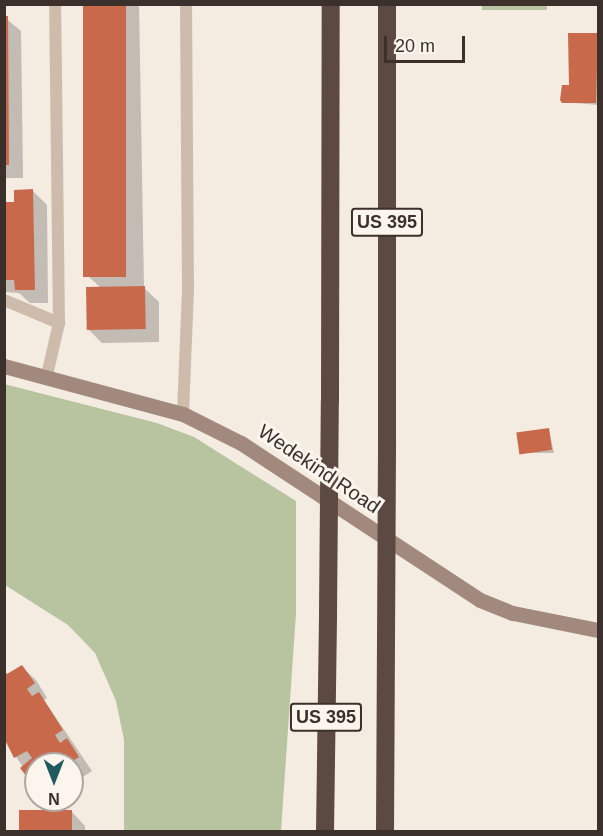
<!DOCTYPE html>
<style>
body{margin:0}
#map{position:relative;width:603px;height:836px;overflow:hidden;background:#f4ebe1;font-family:Arial,sans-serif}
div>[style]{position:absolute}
.green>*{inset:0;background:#b8c4a0;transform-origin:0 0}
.shadow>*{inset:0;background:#0003}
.building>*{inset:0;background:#c8694b;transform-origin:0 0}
.lane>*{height:12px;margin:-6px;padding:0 6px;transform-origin:6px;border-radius:6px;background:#cdbbac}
.secondary>*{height:15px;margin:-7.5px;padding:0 7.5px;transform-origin:7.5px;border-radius:7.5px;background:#a18a7d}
.highway>*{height:18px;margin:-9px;padding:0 9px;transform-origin:9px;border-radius:9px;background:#5c4a42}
.highway-bridge>*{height:18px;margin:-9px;padding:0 9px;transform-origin:9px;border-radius:9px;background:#5c4a42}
span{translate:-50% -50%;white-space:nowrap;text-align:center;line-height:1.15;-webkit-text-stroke:6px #fbf5ee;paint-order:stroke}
.shield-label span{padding:2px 4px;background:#fbf5ee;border:2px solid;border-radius:4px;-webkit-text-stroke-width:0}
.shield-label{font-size:18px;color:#3b302b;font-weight:700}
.street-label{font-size:20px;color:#3b302b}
.frame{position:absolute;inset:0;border:6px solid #3b302b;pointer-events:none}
.north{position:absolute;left:24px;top:752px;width:60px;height:60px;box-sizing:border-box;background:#fbf5ee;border:2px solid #aea6a0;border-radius:50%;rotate:180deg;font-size:16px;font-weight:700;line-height:24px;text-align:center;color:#3b302b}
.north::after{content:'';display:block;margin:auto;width:21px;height:27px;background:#1f5a5e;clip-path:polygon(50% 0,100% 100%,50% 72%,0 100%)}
.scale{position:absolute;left:384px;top:36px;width:81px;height:27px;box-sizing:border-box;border:3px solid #3b302b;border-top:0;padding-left:8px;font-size:18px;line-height:21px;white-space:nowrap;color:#3b302b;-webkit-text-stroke:4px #fbf5ee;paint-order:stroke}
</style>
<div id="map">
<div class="green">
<i style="left:482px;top:5px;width:65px;height:5px"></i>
<i style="clip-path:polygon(4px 384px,157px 423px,194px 437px,296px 501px,296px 613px,281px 831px,124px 831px,124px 740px,116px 701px,95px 653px,68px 625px,5px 585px)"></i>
</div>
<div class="shadow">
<i style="clip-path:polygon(85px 4px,139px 4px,144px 288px,159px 302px,159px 342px,102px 343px,88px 329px,101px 288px,89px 277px)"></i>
<i style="clip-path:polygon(4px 17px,21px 31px,23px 178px,5px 178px)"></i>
<i style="clip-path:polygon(570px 34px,598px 34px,598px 105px,564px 102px,571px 86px)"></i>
<i style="clip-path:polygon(33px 191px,47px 205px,48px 303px,30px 303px,19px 293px,4px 292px,4px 203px,16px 203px)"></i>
<i style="clip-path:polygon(549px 430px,554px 453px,520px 453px)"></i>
<i style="clip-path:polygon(22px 667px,36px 680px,47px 698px,44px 700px,92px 771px,72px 784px,72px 764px,36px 764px,36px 786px,4px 739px,4px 674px,8px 676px)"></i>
<i style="clip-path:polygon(72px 812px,85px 826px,85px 832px,19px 831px)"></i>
</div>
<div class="building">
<i style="left:83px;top:4px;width:43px;height:273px"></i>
<i style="clip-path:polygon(4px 16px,8px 16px,9px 165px,4px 165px)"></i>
<i style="clip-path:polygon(568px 33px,598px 33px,596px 103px,562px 103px,560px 100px,562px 85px,569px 85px)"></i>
<i style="clip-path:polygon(33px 189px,35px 290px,15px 290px,14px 280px,4px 280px,4px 202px,14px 202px,14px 190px)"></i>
<i style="left:145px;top:286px;width:43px;height:59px;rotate:89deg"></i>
<i style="left:549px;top:428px;width:22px;height:33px;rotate:82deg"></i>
<i style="clip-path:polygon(22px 665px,35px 683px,27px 689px,32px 696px,39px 692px,63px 730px,55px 735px,60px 743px,67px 738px,79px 757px,68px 764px,36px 764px,34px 786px,20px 768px,32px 758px,27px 751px,14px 758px,4px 738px,4px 670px,7px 674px)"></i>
<i style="left:72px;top:810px;width:22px;height:53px;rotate:90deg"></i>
</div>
<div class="lane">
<i style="left:4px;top:300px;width:60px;rotate:22.7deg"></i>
<i style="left:47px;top:375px;width:53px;rotate:-77deg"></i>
<i style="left:59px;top:323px;width:319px;rotate:-90.7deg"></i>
<i style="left:183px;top:414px;width:124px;rotate:-87.7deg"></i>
<i style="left:188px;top:290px;width:286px;rotate:-90.4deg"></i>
</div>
<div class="secondary">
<i style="left:4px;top:366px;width:185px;rotate:15deg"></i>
<i style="left:183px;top:414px;width:65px;rotate:26.6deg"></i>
<i style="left:241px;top:443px;width:286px;rotate:33.3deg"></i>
<i style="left:480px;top:600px;width:35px;rotate:22deg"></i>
<i style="left:513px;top:613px;width:87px;rotate:11.3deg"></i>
</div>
<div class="highway">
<i style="left:330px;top:401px;width:397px;rotate:-89.9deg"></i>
<i style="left:387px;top:440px;width:436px;rotate:-90deg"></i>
<i style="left:325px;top:832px;width:219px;rotate:-89.2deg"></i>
<i style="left:385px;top:832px;width:191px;rotate:-89.7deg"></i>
</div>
<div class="highway-bridge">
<i style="left:328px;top:613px;width:212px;rotate:-89.5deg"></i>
<i style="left:386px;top:641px;width:201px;rotate:-89.7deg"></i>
</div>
<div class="shield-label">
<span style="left:387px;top:222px">US 395</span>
<span style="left:326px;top:717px">US 395</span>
</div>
<div class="street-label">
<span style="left:319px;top:469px;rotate:34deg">Wedekind Road</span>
</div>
<div class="frame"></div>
<div class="north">N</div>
<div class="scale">20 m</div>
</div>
